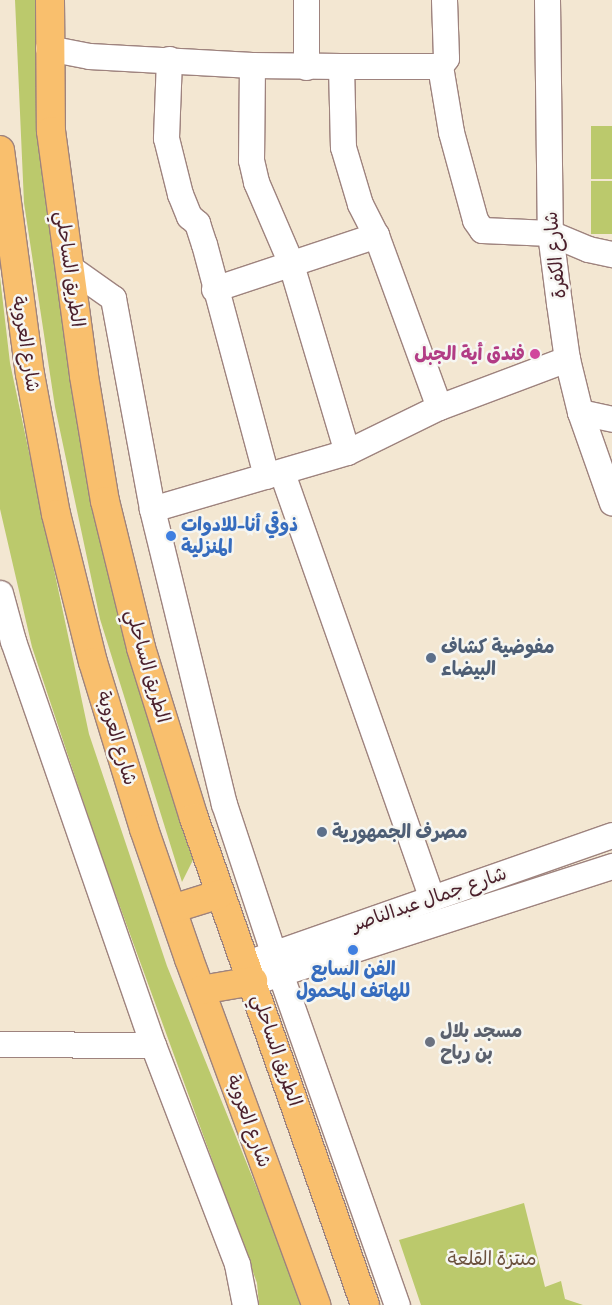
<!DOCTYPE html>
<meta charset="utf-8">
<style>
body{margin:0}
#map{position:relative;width:612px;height:1305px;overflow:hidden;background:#f3e7d2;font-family:Itim,"Playpen Sans Arabic",sans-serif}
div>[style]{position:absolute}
.green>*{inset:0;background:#bbc96c;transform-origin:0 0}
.roads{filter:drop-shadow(1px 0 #9e837e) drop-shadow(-1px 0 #9e837e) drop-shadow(0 1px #9e837e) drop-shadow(0 -1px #9e837e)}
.minor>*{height:25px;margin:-12.5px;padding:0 12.5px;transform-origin:12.5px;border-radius:12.5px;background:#fff}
.highway>*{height:28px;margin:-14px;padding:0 14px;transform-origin:14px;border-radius:14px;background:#f9bf6d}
.dots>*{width:14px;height:14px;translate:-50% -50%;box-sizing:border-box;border:2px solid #f6f6f2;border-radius:50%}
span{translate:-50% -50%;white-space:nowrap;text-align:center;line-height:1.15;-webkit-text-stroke:5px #f6f6f2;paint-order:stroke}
.street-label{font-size:19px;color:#4a1f2b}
.hotel-label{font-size:19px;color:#b23c85;font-weight:700}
.right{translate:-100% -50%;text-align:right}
.shop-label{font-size:19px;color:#366cbe;font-weight:700}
.left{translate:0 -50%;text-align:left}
.service-label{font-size:19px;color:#4e5e75;font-weight:700}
.worship-label{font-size:19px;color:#5b616d;font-weight:700}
.park-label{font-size:19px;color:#6c523e}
</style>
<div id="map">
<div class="green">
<i style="clip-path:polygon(15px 0,37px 0,69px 333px,116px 604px,193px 860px,182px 882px,100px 619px,55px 407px,24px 203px)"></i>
<i style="left:591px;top:126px;width:21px;height:53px"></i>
<i style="left:591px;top:181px;width:21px;height:53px"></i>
<i style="clip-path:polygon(0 277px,10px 363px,89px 734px,167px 966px,304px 1305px,259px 1305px,257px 1283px,99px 849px,32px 647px,0 509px)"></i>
<i style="clip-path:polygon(524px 1203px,545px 1287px,561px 1281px,565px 1299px,583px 1305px,421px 1305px,399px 1240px)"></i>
</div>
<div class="roads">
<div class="minor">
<i style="left:444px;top:0;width:58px;rotate:88deg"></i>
<i style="left:446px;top:58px;width:10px;rotate:127deg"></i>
<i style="left:440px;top:66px;width:67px;rotate:80.5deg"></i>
<i style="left:451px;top:132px;width:91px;rotate:74.7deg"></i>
<i style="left:475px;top:220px;width:12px;rotate:55deg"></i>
<i style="left:482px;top:230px;width:68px;rotate:2.5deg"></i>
<i style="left:550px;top:233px;width:41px;rotate:22.8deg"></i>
<i style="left:588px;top:249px;width:25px;rotate:12deg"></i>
<i style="left:547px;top:0;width:233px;rotate:89.3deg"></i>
<i style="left:550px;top:233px;width:71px;rotate:82.7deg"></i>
<i style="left:559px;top:303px;width:57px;rotate:81.9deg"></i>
<i style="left:567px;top:359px;width:55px;rotate:76.2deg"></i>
<i style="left:580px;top:412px;width:96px;rotate:70.6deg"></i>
<i style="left:48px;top:48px;width:42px;rotate:11deg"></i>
<i style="left:89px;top:56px;width:163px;rotate:3.2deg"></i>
<i style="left:252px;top:65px;width:89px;rotate:0.6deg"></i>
<i style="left:341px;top:66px;width:81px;rotate:88.6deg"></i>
<i style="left:343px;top:147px;width:59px;rotate:73.4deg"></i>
<i style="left:360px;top:204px;width:35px;rotate:63deg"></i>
<i style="left:376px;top:235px;width:183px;rotate:69.9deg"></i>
<i style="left:169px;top:59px;width:79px;rotate:92.2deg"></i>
<i style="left:166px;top:138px;width:58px;rotate:76deg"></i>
<i style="left:180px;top:194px;width:24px;rotate:68deg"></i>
<i style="left:189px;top:216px;width:11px;rotate:41deg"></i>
<i style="left:197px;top:223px;width:22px;rotate:72deg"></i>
<i style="left:204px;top:244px;width:240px;rotate:75deg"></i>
<i style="left:252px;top:65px;width:95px;rotate:90.6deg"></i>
<i style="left:251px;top:160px;width:23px;rotate:77deg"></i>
<i style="left:256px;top:182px;width:86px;rotate:66.7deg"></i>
<i style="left:290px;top:261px;width:199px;rotate:73.4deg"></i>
<i style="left:341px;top:66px;width:99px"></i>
<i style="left:306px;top:67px;width:67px;rotate:-90deg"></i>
<i style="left:69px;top:267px;width:54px;rotate:35.2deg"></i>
<i style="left:113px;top:298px;width:215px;rotate:79.5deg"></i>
<i style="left:152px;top:509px;width:304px;rotate:76.3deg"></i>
<i style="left:224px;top:804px;width:178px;rotate:71.7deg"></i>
<i style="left:280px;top:973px;width:352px;rotate:70.6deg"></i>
<i style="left:214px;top:289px;width:171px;rotate:-18.4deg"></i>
<i style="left:580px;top:412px;width:33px;rotate:12deg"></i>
<i style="left:282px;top:473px;width:451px;rotate:70.6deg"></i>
<i style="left:152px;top:509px;width:203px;rotate:-16.3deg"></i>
<i style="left:347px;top:452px;width:102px;rotate:-26.1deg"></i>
<i style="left:439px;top:407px;width:137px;rotate:-20.6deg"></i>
<i style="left:0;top:593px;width:50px;rotate:74.8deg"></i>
<i style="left:13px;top:641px;width:428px;rotate:70.9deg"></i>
<i style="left:153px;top:1045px;width:235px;rotate:69deg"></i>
<i style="left:237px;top:1264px;width:42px;rotate:79deg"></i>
<i style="left:258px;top:959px;width:375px;rotate:-19.3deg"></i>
<i style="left:265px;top:978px;width:365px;rotate:-17.9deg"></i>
<i style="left:0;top:1044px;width:153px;rotate:0.4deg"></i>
</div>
<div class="highway">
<i style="left:50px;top:0;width:131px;rotate:89.6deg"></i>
<i style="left:51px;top:131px;width:247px;rotate:82.3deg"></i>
<i style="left:84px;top:376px;width:127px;rotate:80.5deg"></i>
<i style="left:105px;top:501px;width:151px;rotate:76.2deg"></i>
<i style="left:141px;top:648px;width:178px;rotate:72.7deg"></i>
<i style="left:194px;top:818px;width:516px;rotate:70.65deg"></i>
<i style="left:0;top:150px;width:226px;rotate:82.4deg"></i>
<i style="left:30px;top:374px;width:142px;rotate:79.5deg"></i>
<i style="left:56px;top:514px;width:153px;rotate:76deg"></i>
<i style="left:93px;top:662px;width:175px;rotate:73deg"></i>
<i style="left:144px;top:829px;width:138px;rotate:70.9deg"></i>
<i style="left:189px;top:959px;width:369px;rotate:69.8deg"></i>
<i style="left:172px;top:909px;width:50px;rotate:-17.4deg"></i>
<i style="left:201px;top:990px;width:53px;rotate:-9.8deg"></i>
</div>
</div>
<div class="dots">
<i style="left:535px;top:354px;background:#d1479c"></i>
<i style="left:171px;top:536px;background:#3f7fe0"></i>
<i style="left:431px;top:658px;background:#5c6f8a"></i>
<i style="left:322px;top:832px;background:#5c6f8a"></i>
<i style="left:353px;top:950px;background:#3f7fe0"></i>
<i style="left:430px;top:1042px;background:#6b7280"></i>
</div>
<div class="street-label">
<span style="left:555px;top:255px;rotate:-96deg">شارع الكفرة</span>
<span style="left:70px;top:269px;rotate:82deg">الطريق الساحلي</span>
<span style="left:26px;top:344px;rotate:81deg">شارع العروبة</span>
<span style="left:148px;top:666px;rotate:74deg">الطريق الساحلي</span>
<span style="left:117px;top:738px;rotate:73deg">شارع العروبة</span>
<span style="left:429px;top:899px;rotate:-19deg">شارع جمال عبدالناصر</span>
<span style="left:277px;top:1050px;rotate:71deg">الطريق الساحلي</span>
<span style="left:249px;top:1121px;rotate:70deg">شارع العروبة</span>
</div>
<div class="hotel-label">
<span class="right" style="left:525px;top:354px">فندق أية الجبل</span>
</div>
<div class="shop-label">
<span class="left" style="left:181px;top:536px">ذوقي أنا-للادوات<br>المنزلية</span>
<span style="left:353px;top:980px">الفن السابع<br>للهاتف المحمول</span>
</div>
<div class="service-label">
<span class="left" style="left:441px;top:658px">مفوضية كشاف<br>البيضاء</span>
<span class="left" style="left:332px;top:832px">مصرف الجمهورية</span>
</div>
<div class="worship-label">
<span class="left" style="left:440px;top:1042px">مسجد بلال<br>بن رباح</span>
</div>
<div class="park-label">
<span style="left:492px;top:1259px">منتزة القلعة</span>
</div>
</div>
